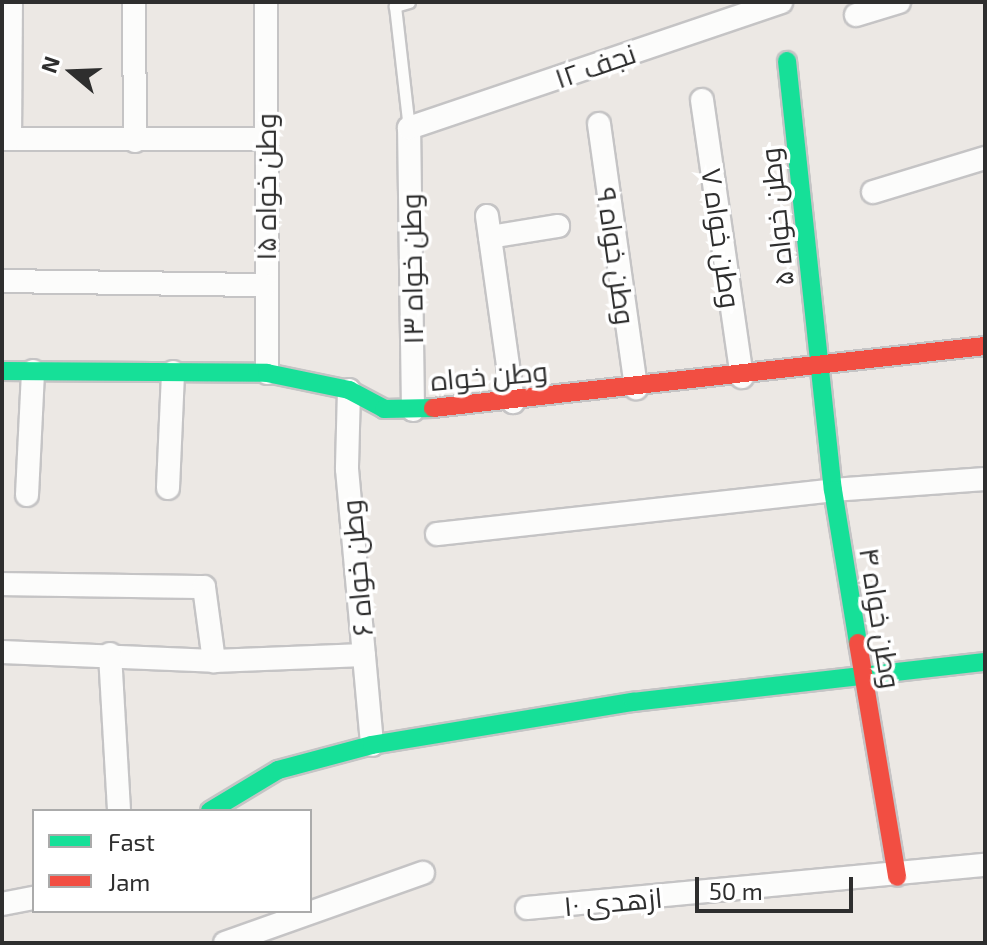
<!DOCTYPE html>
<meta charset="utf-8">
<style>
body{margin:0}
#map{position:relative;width:987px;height:945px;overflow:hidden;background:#ece8e4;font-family:"Exo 2",Cairo,sans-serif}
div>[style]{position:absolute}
.roads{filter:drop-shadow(2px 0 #c5c4c5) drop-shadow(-2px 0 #c5c4c5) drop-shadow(0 2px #c5c4c5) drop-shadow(0 -2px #c5c4c5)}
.lane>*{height:11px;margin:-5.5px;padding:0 5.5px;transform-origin:5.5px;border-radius:5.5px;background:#fcfcfb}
.street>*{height:22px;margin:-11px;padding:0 11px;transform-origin:11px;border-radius:11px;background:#fcfcfb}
.fast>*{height:18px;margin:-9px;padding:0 9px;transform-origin:9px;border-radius:9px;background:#16e098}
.jam>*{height:18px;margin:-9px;padding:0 9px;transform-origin:9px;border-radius:9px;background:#f24e42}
span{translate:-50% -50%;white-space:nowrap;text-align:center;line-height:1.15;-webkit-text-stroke:7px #fff;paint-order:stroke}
.street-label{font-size:28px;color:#2e2e2e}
.frame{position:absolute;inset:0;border:4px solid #2e2e2e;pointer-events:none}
.legend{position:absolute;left:32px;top:809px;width:280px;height:104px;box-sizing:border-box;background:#fff;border:2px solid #ababab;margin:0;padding:10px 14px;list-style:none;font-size:24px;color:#2e2e2e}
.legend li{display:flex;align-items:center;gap:16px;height:40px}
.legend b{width:40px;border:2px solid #ababab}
.north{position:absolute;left:32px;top:32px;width:80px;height:80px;-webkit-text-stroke:6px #fff;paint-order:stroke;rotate:289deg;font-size:22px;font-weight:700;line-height:32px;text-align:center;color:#2e2e2e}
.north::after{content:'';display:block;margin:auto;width:28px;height:36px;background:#2e2e2e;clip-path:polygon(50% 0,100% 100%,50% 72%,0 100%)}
.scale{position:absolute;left:695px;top:877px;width:158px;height:36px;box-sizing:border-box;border:4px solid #2e2e2e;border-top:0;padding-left:10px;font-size:24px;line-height:28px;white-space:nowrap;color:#2e2e2e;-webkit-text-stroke:6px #fff;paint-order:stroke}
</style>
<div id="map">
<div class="roads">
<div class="lane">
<i style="left:409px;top:2px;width:15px;rotate:164deg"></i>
<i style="left:395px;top:6px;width:123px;rotate:83.5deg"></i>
</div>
<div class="street">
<i style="left:134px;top:2px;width:139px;rotate:89.6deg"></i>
<i style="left:266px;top:2px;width:371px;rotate:89.8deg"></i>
<i style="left:856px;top:15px;width:45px;rotate:-16.8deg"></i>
<i style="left:702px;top:100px;width:280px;rotate:81.8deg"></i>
<i style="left:599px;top:124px;width:267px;rotate:82deg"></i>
<i style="left:2px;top:139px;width:262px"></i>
<i style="left:10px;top:139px;width:137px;rotate:-89.6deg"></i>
<i style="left:873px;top:192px;width:117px;rotate:-16.9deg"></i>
<i style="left:487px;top:216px;width:188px;rotate:82deg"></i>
<i style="left:490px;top:237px;width:69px;rotate:-9.2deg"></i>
<i style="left:2px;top:281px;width:263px;rotate:0.9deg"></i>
<i style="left:349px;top:390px;width:79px;rotate:91.5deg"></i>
<i style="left:347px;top:469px;width:277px;rotate:84.8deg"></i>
<i style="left:413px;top:410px;width:282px;rotate:-90.8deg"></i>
<i style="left:409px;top:128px;width:393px;rotate:-18.7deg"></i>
<i style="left:168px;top:488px;width:116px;rotate:-87.5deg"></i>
<i style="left:27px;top:495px;width:124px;rotate:-87.2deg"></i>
<i style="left:437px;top:534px;width:398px;rotate:-6.3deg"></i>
<i style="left:833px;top:490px;width:152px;rotate:-4.1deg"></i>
<i style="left:2px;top:584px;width:202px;rotate:0.9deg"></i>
<i style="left:204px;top:587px;width:75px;rotate:82.3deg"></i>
<i style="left:2px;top:652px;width:212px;rotate:2.4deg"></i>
<i style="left:214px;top:661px;width:150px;rotate:-2.3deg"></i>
<i style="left:110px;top:654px;width:157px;rotate:86.7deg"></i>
<i style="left:2px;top:904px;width:33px;rotate:-11deg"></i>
<i style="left:527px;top:908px;width:460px;rotate:-5.4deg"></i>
<i style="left:225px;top:943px;width:210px;rotate:-19.5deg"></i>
</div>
<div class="fast">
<i style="left:787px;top:61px;width:431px;rotate:83.9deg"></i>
<i style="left:833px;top:490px;width:155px;rotate:80.7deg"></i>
<i style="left:2px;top:371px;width:265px;rotate:0.4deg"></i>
<i style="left:267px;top:373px;width:84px;rotate:11.7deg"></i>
<i style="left:349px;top:390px;width:40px;rotate:28deg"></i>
<i style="left:384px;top:409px;width:49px;rotate:-1.2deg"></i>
<i style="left:210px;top:811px;width:79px;rotate:-31.1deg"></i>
<i style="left:278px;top:770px;width:97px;rotate:-14.9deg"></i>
<i style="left:372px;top:745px;width:265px;rotate:-9.4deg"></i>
<i style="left:633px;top:702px;width:354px;rotate:-6.5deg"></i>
</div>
<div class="jam">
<i style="left:433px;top:408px;width:555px;rotate:-6.41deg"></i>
<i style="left:858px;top:643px;width:237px;rotate:80.5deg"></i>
</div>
</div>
<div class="street-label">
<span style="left:595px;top:65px;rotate:-19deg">نجف ۱۲</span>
<span style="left:265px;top:187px;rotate:-90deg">وطن خواه ۱۵</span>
<span style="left:776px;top:217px;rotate:-96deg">وطن خواه ۵</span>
<span style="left:722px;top:238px;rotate:82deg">وطن خواه ۷</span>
<span style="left:617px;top:256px;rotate:82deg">وطن خواه ۹</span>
<span style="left:411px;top:269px;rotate:-91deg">وطن خواه ۱۳</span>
<span style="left:489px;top:375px;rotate:-5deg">وطن خواه</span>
<span style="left:356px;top:568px;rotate:-95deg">وطن خواه ۶</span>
<span style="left:881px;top:618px;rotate:81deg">وطن خواه ۴</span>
<span style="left:613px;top:901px;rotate:-5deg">ازهدی ۱۰</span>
</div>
<div class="frame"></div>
<ul class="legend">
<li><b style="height:10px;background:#16e098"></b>Fast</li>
<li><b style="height:10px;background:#f24e42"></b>Jam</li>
</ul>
<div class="north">N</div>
<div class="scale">50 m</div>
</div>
